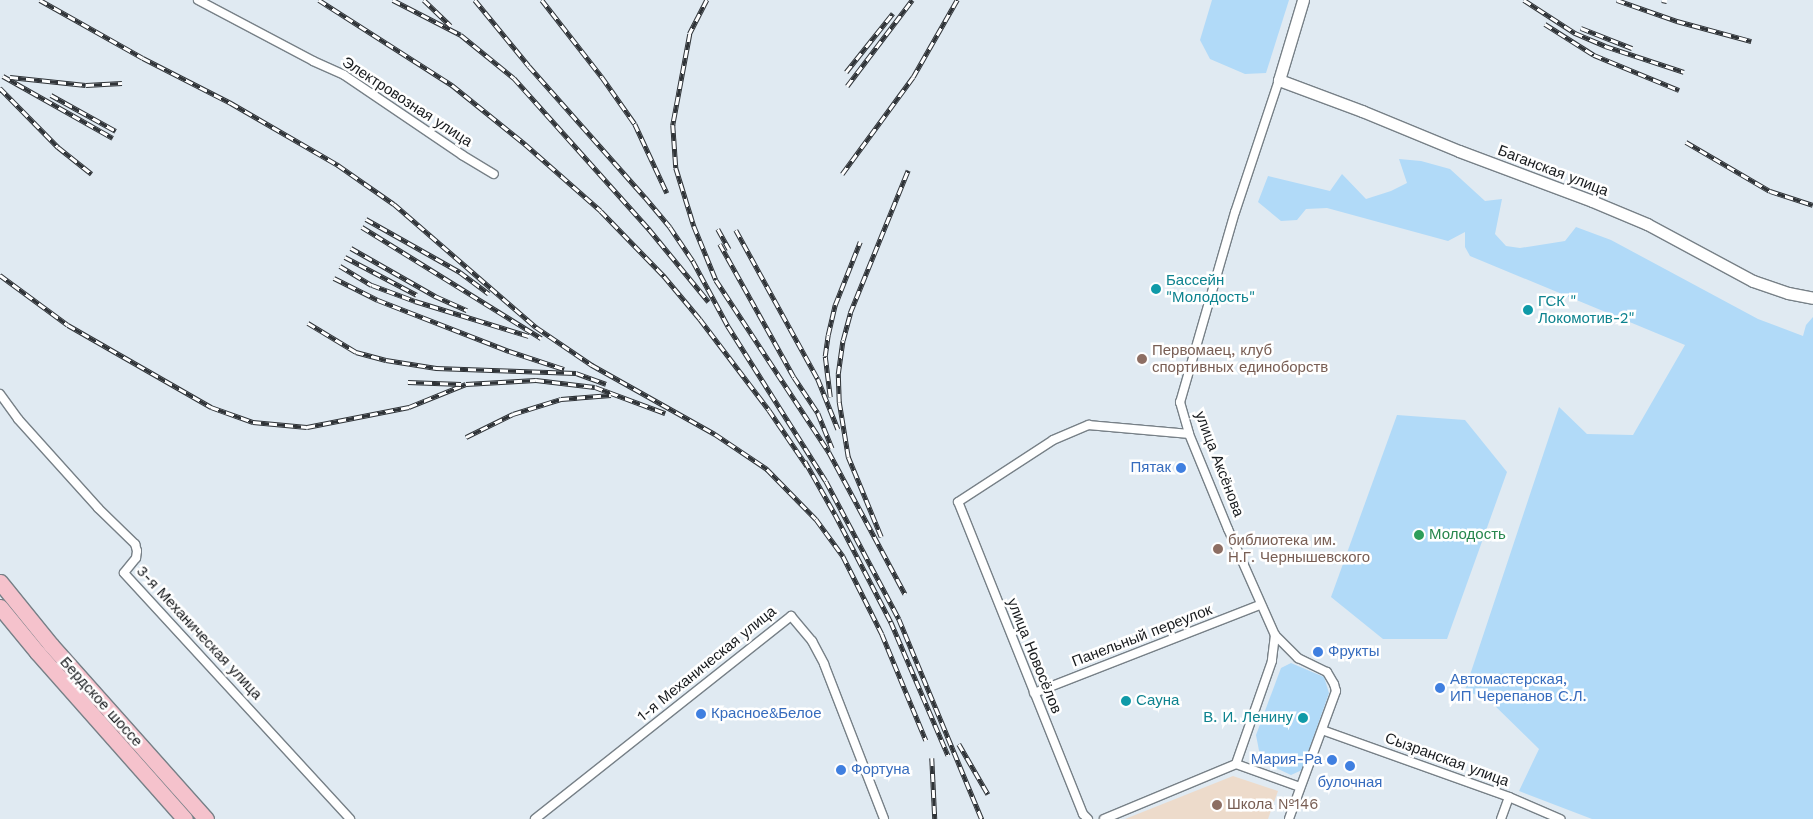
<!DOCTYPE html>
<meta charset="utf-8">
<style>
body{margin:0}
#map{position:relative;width:1813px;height:819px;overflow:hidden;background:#e0eaf2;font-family:"Work Sans",sans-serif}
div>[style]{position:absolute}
.education>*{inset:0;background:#eddbcb}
.green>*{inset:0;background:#b1daf8}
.roads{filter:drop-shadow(1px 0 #778087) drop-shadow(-1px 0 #778087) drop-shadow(0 1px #778087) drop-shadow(0 -1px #778087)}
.street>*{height:8px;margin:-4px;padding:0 4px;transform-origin:4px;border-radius:4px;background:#fff}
.secondary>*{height:11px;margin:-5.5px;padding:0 5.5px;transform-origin:5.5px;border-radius:5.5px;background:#fff}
.highway>*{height:15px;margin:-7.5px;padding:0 7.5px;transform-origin:7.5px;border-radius:7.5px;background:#f5c2cc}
.rail>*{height:4.5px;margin-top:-2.25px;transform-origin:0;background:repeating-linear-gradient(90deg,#fff 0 8px,#2f3337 0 16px);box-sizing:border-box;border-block:1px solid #2f3337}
.dots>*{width:14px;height:14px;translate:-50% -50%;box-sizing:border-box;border:2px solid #fff;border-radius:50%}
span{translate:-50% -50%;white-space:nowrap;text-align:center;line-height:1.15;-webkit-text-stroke:5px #fff;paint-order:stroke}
.street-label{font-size:15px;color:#171a1d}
.culture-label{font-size:15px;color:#0d838f}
.left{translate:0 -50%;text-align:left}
.right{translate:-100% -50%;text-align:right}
.education-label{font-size:15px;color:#785e54}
.shop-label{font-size:15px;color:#366cbe}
.leisure-label{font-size:15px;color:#27864d}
</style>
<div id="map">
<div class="education">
<i style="clip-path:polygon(1233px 776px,1278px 791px,1268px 819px,1125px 819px)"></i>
</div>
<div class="green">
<i style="clip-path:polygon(1212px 0,1289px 0,1266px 73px,1245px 74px,1210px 59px,1200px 40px)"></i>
<i style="clip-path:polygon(1399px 159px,1421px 161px,1450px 169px,1485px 201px,1502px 199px,1495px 234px,1506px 246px,1520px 248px,1565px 241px,1576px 227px,1611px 240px,1758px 319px,1803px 336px,1806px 325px,1813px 317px,1813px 819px,1592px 819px,1519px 791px,1539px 749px,1490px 701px,1465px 690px,1559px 407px,1587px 434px,1633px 435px,1685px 345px,1470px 256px,1465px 247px,1465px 232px,1448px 241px,1327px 208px,1306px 209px,1297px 220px,1281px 221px,1258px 202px,1268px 176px,1330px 191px,1342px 174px,1366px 199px,1391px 191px,1407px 183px)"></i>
<i style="clip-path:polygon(1397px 415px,1465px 420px,1507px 472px,1447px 639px,1383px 639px,1331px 597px)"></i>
<i style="clip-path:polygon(1291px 663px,1324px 677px,1329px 693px,1302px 770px,1291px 775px,1261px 761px,1256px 735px,1281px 668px)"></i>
</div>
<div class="roads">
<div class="street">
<i style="left:198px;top:0;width:130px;rotate:27.9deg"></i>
<i style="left:313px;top:61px;width:34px;rotate:24deg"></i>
<i style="left:344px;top:75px;width:143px;rotate:34.1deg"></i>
<i style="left:462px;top:155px;width:37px;rotate:31deg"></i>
<i style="left:1279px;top:80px;width:139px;rotate:108.4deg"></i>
<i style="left:1235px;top:212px;width:198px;rotate:106.1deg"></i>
<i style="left:1180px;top:402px;width:33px;rotate:74deg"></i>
<i style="left:1189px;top:434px;width:103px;rotate:67.7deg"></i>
<i style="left:1228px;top:529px;width:116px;rotate:66.1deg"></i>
<i style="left:1275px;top:635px;width:33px;rotate:45deg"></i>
<i style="left:1298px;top:658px;width:32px;rotate:26deg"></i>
<i style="left:1327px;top:672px;width:14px;rotate:60deg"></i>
<i style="left:1334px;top:684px;width:7px;rotate:74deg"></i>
<i style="left:1336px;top:691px;width:136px;rotate:110.2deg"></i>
<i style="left:0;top:394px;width:31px;rotate:54deg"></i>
<i style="left:18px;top:419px;width:120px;rotate:48deg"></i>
<i style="left:98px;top:508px;width:52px;rotate:44.2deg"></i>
<i style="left:135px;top:544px;width:7px;rotate:74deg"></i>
<i style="left:137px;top:551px;width:7px;rotate:98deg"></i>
<i style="left:136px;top:558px;width:19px;rotate:129deg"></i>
<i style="left:124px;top:573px;width:334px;rotate:47.4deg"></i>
<i style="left:1275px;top:635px;width:26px;rotate:97deg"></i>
<i style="left:1272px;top:661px;width:109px;rotate:109.3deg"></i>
<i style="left:1236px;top:764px;width:68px;rotate:19.8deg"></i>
<i style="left:1034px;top:693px;width:243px;rotate:-21.3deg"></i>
<i style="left:1322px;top:730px;width:199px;rotate:19.7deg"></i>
<i style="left:1509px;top:797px;width:56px;rotate:23.3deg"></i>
<i style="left:535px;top:819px;width:327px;rotate:-38.4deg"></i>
<i style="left:791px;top:616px;width:33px;rotate:50deg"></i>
<i style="left:812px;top:641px;width:26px;rotate:62deg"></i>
<i style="left:824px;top:664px;width:166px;rotate:68.8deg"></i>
<i style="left:1088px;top:819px;width:7px;rotate:-135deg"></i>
<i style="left:1083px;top:814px;width:336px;rotate:-111.8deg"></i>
<i style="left:958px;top:502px;width:113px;rotate:-33.1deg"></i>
<i style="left:1053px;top:440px;width:39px;rotate:-23deg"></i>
<i style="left:1089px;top:425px;width:100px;rotate:5.1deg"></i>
<i style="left:1104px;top:819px;width:143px;rotate:-22.6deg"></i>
<i style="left:1501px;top:819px;width:23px;rotate:-70deg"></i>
</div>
<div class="secondary">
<i style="left:1303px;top:0;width:84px;rotate:106.7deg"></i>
<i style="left:1279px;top:80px;width:89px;rotate:20.5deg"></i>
<i style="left:1362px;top:111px;width:105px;rotate:22.4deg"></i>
<i style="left:1459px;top:151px;width:142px;rotate:20.6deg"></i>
<i style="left:1592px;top:201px;width:60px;rotate:22.7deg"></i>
<i style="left:1647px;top:224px;width:120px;rotate:28.3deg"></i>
<i style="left:1753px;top:281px;width:37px;rotate:19deg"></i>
<i style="left:1788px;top:293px;width:25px;rotate:11deg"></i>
</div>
<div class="highway">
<i style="left:0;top:582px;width:81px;rotate:51deg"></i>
<i style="left:51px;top:645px;width:233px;rotate:48.3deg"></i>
<i style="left:0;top:607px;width:58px;rotate:50.6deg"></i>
<i style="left:37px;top:652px;width:223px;rotate:48.5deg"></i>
</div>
</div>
<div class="rail">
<i style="left:40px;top:0;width:118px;rotate:29.4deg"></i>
<i style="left:143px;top:58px;width:99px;rotate:27.1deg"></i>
<i style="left:231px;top:103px;width:124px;rotate:30.1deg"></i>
<i style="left:338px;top:165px;width:68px;rotate:34.9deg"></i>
<i style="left:394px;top:204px;width:188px;rotate:40.9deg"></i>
<i style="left:536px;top:327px;width:68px;rotate:34.2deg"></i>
<i style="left:592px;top:365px;width:141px;rotate:29.3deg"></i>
<i style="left:715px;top:434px;width:63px;rotate:33.9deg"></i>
<i style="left:767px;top:469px;width:70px;rotate:45.6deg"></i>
<i style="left:816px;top:519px;width:46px;rotate:53.9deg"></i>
<i style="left:843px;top:556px;width:87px;rotate:63.4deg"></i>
<i style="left:882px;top:634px;width:115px;rotate:67.5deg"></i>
<i style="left:319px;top:0;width:158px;rotate:32.6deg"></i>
<i style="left:452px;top:85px;width:94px;rotate:38.9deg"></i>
<i style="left:525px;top:144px;width:101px;rotate:41.4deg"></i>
<i style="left:601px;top:211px;width:91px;rotate:45.9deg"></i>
<i style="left:664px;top:276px;width:56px;rotate:50.1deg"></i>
<i style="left:700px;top:319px;width:114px;rotate:52.8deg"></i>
<i style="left:769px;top:410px;width:68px;rotate:55.8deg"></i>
<i style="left:393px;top:0;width:76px;rotate:27.2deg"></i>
<i style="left:461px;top:35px;width:68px;rotate:39.1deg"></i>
<i style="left:514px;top:78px;width:203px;rotate:48.2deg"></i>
<i style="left:649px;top:229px;width:94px;rotate:50.6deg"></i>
<i style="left:424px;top:0;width:37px;rotate:44deg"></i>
<i style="left:475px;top:0;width:85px;rotate:50.7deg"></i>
<i style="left:529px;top:66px;width:175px;rotate:48.5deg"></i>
<i style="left:645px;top:197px;width:39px;rotate:50deg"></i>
<i style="left:670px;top:227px;width:41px;rotate:55.9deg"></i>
<i style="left:693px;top:261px;width:74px;rotate:61.7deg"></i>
<i style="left:728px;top:326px;width:183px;rotate:57.7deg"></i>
<i style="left:826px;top:481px;width:156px;rotate:62.1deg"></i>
<i style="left:899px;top:619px;width:217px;rotate:67.5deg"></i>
<i style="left:542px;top:0;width:98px;rotate:52.1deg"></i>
<i style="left:602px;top:77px;width:57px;rotate:54.9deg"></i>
<i style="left:635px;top:124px;width:76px;rotate:65.1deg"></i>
<i style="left:707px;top:0;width:38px;rotate:117deg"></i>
<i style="left:690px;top:34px;width:93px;rotate:100.6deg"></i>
<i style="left:673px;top:125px;width:43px;rotate:86deg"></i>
<i style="left:676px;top:168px;width:61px;rotate:72.8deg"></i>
<i style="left:694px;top:226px;width:58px;rotate:67.8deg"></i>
<i style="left:716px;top:280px;width:206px;rotate:56.7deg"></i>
<i style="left:829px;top:452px;width:161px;rotate:61.8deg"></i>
<i style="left:1524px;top:0;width:61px;rotate:32.9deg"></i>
<i style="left:1575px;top:33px;width:33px;rotate:23deg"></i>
<i style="left:1605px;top:46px;width:83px;rotate:18.2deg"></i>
<i style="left:1617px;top:0;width:64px;rotate:19.3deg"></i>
<i style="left:1677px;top:21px;width:77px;rotate:15.1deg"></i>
<i style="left:1662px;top:0;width:5px;rotate:11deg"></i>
<i style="left:1545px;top:24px;width:58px;rotate:32.3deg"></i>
<i style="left:1594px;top:55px;width:92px;rotate:22.4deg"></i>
<i style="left:1581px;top:28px;width:55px;rotate:21.4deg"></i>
<i style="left:846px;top:72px;width:75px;rotate:-51.5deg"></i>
<i style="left:3px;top:76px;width:126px;rotate:29.4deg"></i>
<i style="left:10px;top:77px;width:76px;rotate:6deg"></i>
<i style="left:86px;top:85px;width:36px;rotate:-3deg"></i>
<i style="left:847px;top:86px;width:108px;rotate:-52.9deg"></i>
<i style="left:0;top:88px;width:83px;rotate:45.5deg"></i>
<i style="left:58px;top:147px;width:43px;rotate:38.5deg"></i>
<i style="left:51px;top:95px;width:74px;rotate:29deg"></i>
<i style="left:1686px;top:142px;width:97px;rotate:30.3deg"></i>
<i style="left:1770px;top:191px;width:45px;rotate:18deg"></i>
<i style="left:842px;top:174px;width:120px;rotate:-53.8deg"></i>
<i style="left:913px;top:77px;width:89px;rotate:-60.3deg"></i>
<i style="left:366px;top:219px;width:108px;rotate:29.4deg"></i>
<i style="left:460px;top:272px;width:36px;rotate:37deg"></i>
<i style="left:362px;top:227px;width:211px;rotate:31.8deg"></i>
<i style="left:718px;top:229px;width:23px;rotate:61deg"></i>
<i style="left:736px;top:230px;width:170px;rotate:61.2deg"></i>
<i style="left:818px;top:379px;width:54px;rotate:68.2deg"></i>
<i style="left:720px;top:244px;width:152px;rotate:60.9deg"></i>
<i style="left:794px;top:377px;width:43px;rotate:56.3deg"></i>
<i style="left:818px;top:413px;width:38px;rotate:68deg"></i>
<i style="left:351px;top:248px;width:97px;rotate:29.7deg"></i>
<i style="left:435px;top:296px;width:35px;rotate:24deg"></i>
<i style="left:345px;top:257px;width:81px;rotate:27.8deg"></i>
<i style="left:340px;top:266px;width:37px;rotate:31deg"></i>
<i style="left:372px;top:285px;width:46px;rotate:20.4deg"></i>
<i style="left:415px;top:301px;width:119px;rotate:17.1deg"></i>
<i style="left:0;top:275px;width:84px;rotate:36.3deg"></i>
<i style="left:68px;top:325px;width:165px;rotate:29.8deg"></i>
<i style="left:211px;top:407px;width:45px;rotate:19.7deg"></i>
<i style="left:253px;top:422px;width:54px;rotate:5.3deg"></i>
<i style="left:307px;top:427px;width:104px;rotate:-11.1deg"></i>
<i style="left:409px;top:407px;width:61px;rotate:-22deg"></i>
<i style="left:466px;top:384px;width:70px;rotate:-3.3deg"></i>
<i style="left:536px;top:380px;width:59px;rotate:6.8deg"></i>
<i style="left:595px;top:387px;width:75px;rotate:20.4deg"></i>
<i style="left:334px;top:278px;width:49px;rotate:26.6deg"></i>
<i style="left:378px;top:300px;width:141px;rotate:21.3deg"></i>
<i style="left:509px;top:351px;width:58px;rotate:18.1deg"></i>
<i style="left:308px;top:323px;width:56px;rotate:31.1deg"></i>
<i style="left:356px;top:352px;width:31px;rotate:15deg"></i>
<i style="left:386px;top:360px;width:51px;rotate:9.1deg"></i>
<i style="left:436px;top:368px;width:140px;rotate:2deg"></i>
<i style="left:576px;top:373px;width:32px;rotate:20deg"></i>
<i style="left:408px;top:382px;width:53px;rotate:2.2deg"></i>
<i style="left:830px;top:397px;width:41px;rotate:-97deg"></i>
<i style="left:825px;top:356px;width:21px;rotate:-82deg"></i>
<i style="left:828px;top:335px;width:31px;rotate:-77deg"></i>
<i style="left:835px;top:305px;width:68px;rotate:-68.4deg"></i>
<i style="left:466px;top:437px;width:52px;rotate:-26.1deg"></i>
<i style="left:513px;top:414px;width:50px;rotate:-17.4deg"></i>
<i style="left:561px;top:399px;width:50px;rotate:-4.6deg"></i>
<i style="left:805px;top:461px;width:61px;rotate:60.5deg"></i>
<i style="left:835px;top:514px;width:122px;rotate:62.6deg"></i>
<i style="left:891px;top:622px;width:145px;rotate:66.8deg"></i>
<i style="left:881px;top:537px;width:87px;rotate:-112.4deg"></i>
<i style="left:848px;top:457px;width:56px;rotate:-99.3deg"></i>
<i style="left:839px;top:402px;width:28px;rotate:-92deg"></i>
<i style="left:838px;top:374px;width:34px;rotate:-82deg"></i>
<i style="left:843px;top:340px;width:28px;rotate:-75deg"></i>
<i style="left:850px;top:313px;width:154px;rotate:-67.9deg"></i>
<i style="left:959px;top:744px;width:58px;rotate:59.9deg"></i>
<i style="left:932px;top:758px;width:61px;rotate:87.2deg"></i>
</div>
<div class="dots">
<i style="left:1156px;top:289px;background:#0f9aa8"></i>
<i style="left:1528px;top:310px;background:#0f9aa8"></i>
<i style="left:1142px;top:359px;background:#8d6e63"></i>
<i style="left:1181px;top:468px;background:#3f7fe0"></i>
<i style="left:1419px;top:535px;background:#2e9e5b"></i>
<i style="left:1218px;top:549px;background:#8d6e63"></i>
<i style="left:1318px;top:652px;background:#3f7fe0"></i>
<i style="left:1440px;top:688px;background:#3f7fe0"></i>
<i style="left:1126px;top:701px;background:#0f9aa8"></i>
<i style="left:701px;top:714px;background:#3f7fe0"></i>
<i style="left:1303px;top:718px;background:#0f9aa8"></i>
<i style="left:1332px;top:760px;background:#3f7fe0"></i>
<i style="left:1350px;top:766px;background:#3f7fe0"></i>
<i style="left:841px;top:770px;background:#3f7fe0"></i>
<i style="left:1217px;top:805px;background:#8d6e63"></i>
</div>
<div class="street-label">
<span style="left:407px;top:102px;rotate:33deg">Электровозная улица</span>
<span style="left:1553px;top:171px;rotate:21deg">Баганская улица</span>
<span style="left:1219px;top:464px;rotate:69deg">улица Аксёнова</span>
<span style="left:199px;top:633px;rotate:47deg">3-я Механическая улица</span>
<span style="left:1142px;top:636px;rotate:-21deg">Панельный переулок</span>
<span style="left:1034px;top:656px;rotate:68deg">улица Новосёлов</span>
<span style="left:707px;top:664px;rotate:-39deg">1-я Механическая улица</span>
<span style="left:101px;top:702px;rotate:48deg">Бердское шоссе</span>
<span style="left:1447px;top:760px;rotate:20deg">Сызранская улица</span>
</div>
<div class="culture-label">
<span class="left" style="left:1166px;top:289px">Бассейн<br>"Молодость"</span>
<span class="left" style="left:1538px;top:310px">ГСК "<br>Локомотив-2"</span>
<span class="left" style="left:1136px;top:701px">Сауна</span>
<span class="right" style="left:1293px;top:718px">В. И. Ленину</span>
</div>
<div class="education-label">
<span class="left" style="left:1152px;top:359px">Первомаец, клуб<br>спортивных единоборств</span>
<span class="left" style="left:1228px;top:549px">библиотека им.<br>Н.Г. Чернышевского</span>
<span class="left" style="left:1227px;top:805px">Школа №146</span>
</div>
<div class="shop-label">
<span class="right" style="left:1171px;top:468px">Пятак</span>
<span class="left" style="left:1328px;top:652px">Фрукты</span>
<span class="left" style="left:1450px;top:688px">Автомастерская,<br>ИП Черепанов С.Л.</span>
<span class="left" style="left:711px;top:714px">Красное&amp;Белое</span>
<span class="right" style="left:1322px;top:760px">Мария-Ра</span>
<span class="left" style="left:851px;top:770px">Фортуна</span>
<span style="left:1350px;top:783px">булочная</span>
</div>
<div class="leisure-label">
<span class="left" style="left:1429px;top:535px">Молодость</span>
</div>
</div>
